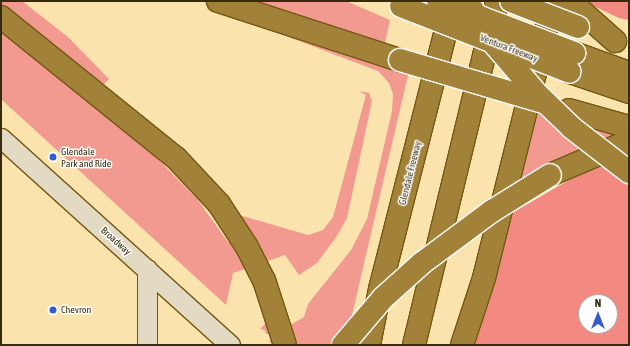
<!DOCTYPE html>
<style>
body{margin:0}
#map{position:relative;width:630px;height:346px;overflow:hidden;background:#fbe3ae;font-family:"Asap Condensed",sans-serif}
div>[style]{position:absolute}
.green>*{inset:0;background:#f29990}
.forest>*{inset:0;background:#f28a81}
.roads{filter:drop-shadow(1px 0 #745912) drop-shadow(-1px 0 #745912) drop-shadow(0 1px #745912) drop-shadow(0 -1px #745912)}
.secondary>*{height:19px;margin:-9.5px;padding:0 9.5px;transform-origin:9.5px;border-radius:9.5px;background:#e3dac3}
.motorway>*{height:22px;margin:-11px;padding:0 11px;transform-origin:11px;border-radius:11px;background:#a18238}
.bridges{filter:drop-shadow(1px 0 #fff) drop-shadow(-1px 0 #fff) drop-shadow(0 1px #fff) drop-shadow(0 -1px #fff)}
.motorway-bridge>*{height:22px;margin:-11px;padding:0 11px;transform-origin:11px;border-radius:11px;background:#a18238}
.dots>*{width:11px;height:11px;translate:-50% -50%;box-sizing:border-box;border:2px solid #fff;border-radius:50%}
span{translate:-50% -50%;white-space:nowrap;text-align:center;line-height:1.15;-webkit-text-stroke:3px #fff;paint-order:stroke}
.street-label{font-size:10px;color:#362b0f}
.poi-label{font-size:10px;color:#362b0f}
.left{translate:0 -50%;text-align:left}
.frame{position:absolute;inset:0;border:2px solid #362b0f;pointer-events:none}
.north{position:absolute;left:578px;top:294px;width:40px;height:40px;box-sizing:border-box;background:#fff;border:1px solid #afaa9f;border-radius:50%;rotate:0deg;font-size:11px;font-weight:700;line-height:16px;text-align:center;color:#362b0f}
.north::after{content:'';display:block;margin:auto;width:14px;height:18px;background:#345aca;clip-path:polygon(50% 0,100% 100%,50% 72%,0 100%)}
</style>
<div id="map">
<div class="green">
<i style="clip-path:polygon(1px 1px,22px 1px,68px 37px,109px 79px,104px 84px,1px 8px)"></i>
<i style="clip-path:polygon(244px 1px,346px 1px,390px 20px,385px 43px)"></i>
<i style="clip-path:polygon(1px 32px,152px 153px,197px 199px,228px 242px,247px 233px,239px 215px,308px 235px,323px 230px,333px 217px,366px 95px,358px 91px,369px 93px,372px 101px,347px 218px,337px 236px,317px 263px,299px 275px,285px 255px,233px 273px,226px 305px,1px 99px)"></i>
<i style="clip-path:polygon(287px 33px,409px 71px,345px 345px,273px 345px,269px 341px,272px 340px,270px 334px,266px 334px,265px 330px,260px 329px,267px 322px,292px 324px,304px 317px,308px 304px,351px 250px,367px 219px,392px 111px,393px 94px,389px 83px,378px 71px,286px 36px)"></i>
<i style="clip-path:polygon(533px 107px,629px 135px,512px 189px)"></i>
</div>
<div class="forest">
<i style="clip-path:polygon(583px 1px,629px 1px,629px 20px,619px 18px)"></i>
<i style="clip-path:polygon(evenodd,629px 154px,629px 345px,469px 345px,505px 217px,578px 175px,629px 154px,586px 302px,610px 302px,610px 326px,586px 326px,586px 302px)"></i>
</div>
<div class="roads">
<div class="secondary">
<i style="left:1px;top:138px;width:309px;rotate:42.1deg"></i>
<i style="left:147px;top:269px;width:76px;rotate:90deg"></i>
</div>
<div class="motorway">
<i style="left:218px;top:1px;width:191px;rotate:18deg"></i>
<i style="left:562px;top:1px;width:20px;rotate:27deg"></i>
<i style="left:580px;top:10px;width:47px;rotate:41.5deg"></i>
<i style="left:1px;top:17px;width:225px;rotate:38.9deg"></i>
<i style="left:176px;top:158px;width:63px;rotate:46.9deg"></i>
<i style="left:219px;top:204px;width:51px;rotate:56.9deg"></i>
<i style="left:247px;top:247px;width:37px;rotate:63deg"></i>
<i style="left:264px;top:280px;width:68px;rotate:72.1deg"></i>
<i style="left:574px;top:53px;width:59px;rotate:20deg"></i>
<i style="left:570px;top:72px;width:62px;rotate:18.7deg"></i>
<i style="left:569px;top:110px;width:62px;rotate:15.8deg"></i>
<i style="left:550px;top:175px;width:84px;rotate:-23.2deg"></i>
<i style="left:369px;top:345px;width:57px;rotate:-78.9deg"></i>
<i style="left:380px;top:289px;width:292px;rotate:-75.7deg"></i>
<i style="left:414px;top:345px;width:354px;rotate:-76.4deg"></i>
<i style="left:462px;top:345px;width:71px;rotate:-71.8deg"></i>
<i style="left:484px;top:278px;width:285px;rotate:-76deg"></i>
</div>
</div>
<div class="bridges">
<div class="motorway-bridge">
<i style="left:438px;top:1px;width:146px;rotate:20.9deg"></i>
<i style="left:467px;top:1px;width:54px;rotate:57.2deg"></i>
<i style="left:496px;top:46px;width:65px;rotate:49.4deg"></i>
<i style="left:538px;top:95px;width:47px;rotate:44.1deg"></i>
<i style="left:572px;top:128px;width:72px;rotate:37.7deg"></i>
<i style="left:511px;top:1px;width:72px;rotate:21.2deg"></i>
<i style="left:401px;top:6px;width:181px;rotate:21.3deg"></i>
<i style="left:400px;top:60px;width:152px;rotate:16.4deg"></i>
<i style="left:343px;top:345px;width:62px;rotate:-49.6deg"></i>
<i style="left:383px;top:298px;width:52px;rotate:-41.9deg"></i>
<i style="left:422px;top:263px;width:87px;rotate:-36.6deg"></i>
<i style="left:492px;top:211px;width:68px;rotate:-31.8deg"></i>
</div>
</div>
<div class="dots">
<i style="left:53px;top:157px;background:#345aca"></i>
<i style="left:53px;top:310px;background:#345aca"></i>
</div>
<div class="street-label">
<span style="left:509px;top:48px;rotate:21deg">Ventura Freeway</span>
<span style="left:410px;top:173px;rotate:-76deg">Glendale Freeway</span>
<span style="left:116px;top:241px;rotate:42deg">Broadway</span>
</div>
<div class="poi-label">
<span class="left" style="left:61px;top:157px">Glendale<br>Park and Ride</span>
<span class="left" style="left:61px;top:310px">Chevron</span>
</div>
<div class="frame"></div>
<div class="north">N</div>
</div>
